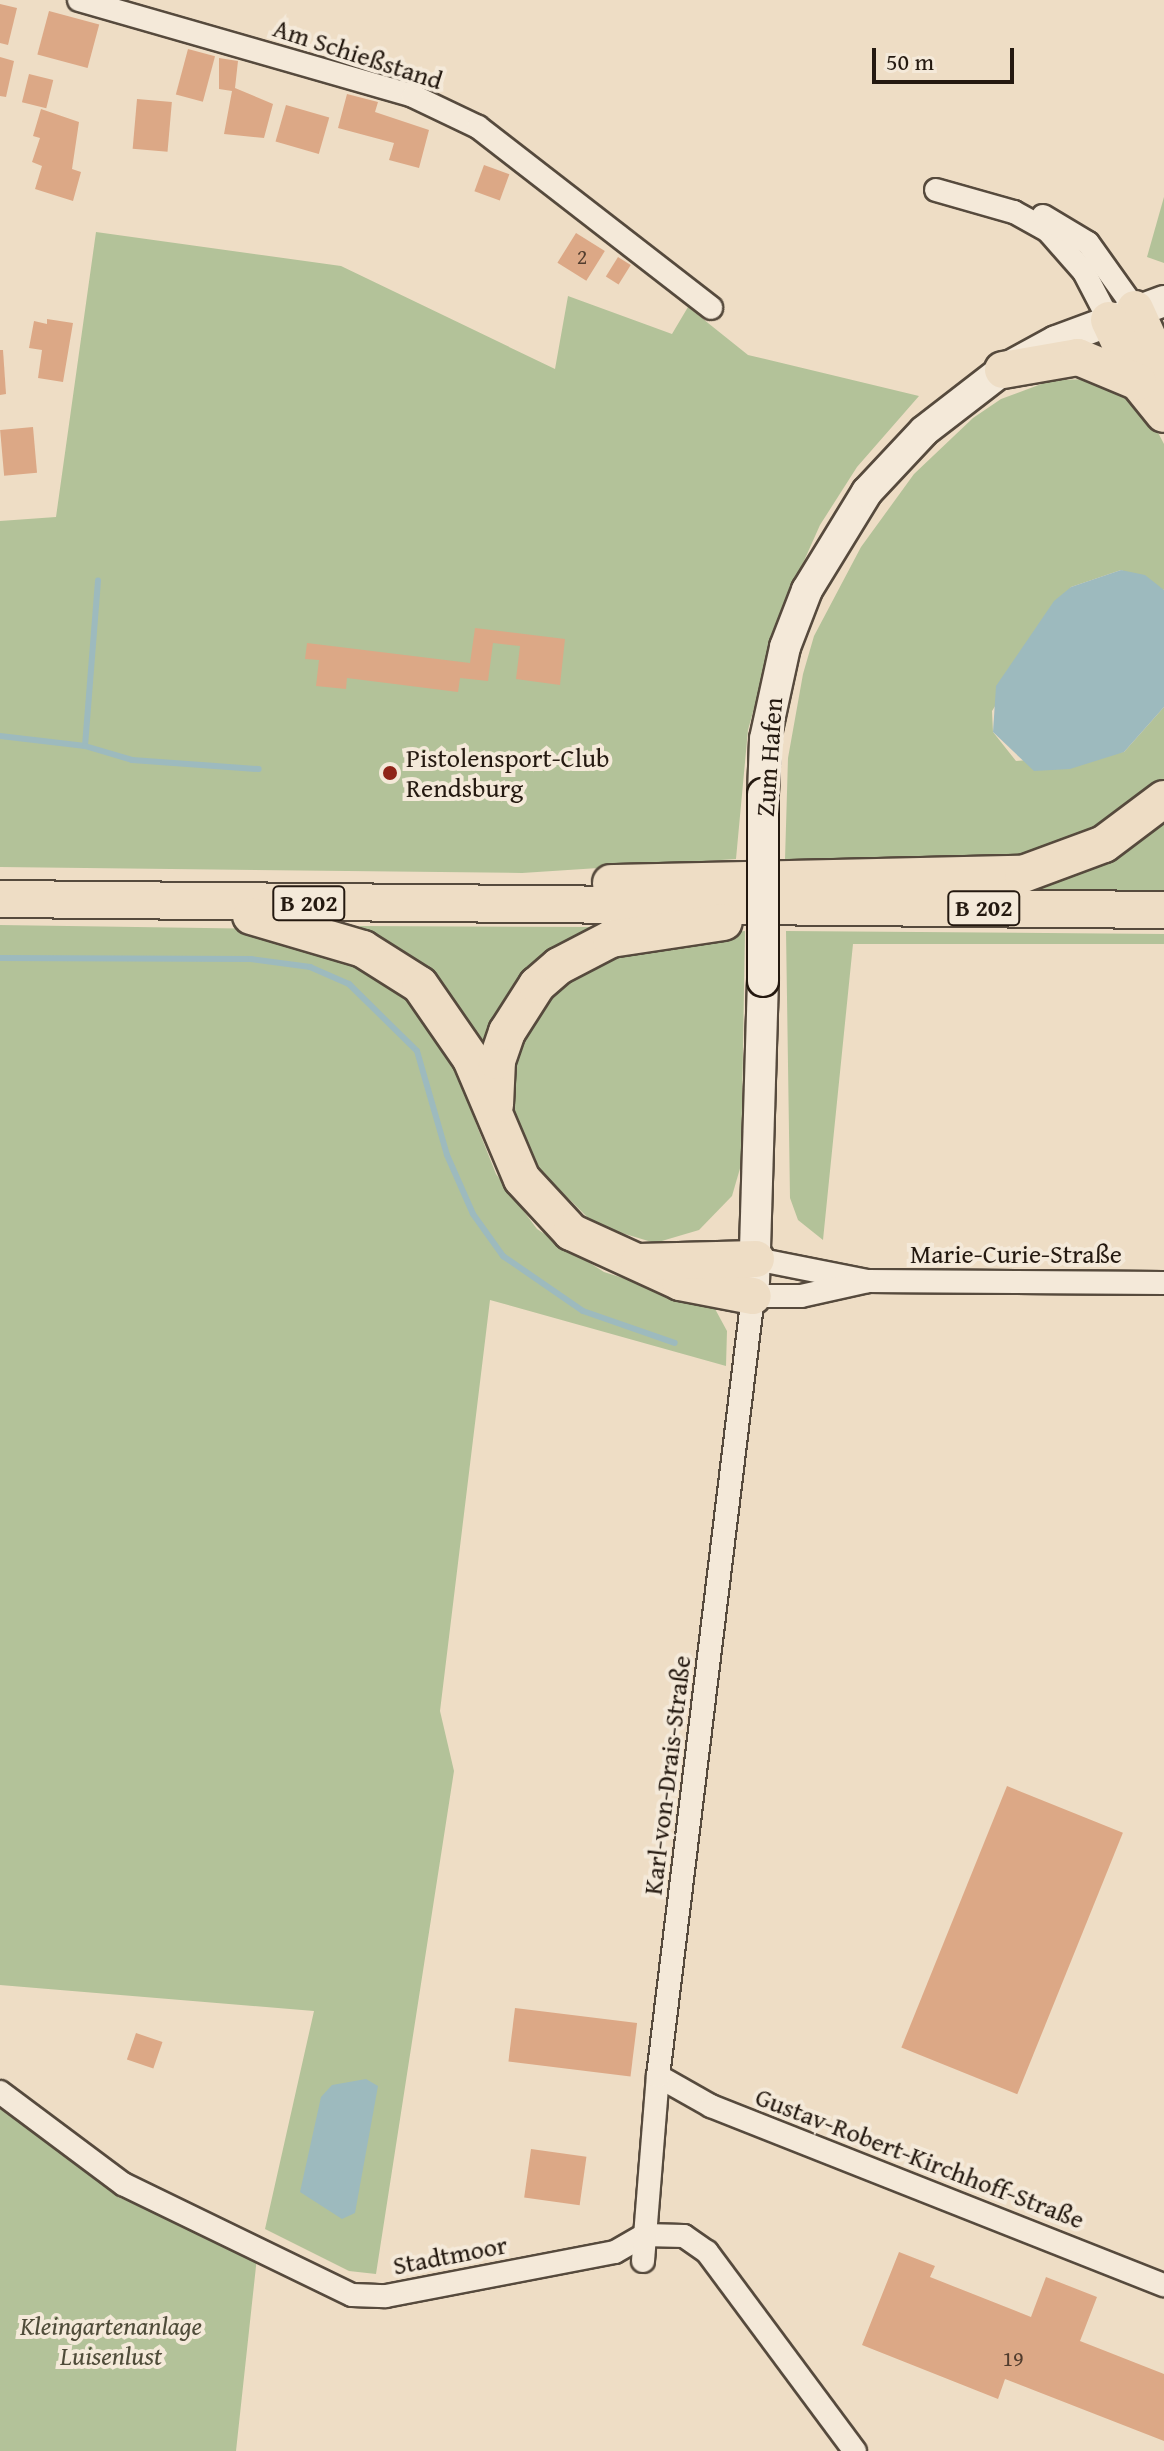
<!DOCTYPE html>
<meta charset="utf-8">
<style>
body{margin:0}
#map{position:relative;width:1164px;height:2451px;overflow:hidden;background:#eeddc5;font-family:"Gentium Book Plus",serif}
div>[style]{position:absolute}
.green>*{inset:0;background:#b3c299}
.water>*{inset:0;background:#9dbabe}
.stream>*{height:6px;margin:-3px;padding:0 3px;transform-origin:3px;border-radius:3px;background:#9dbabe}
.building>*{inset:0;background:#dca886;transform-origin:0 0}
.roads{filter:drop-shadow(2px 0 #564a3d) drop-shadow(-2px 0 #564a3d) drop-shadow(0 2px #564a3d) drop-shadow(0 -2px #564a3d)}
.minor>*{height:22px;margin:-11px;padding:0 11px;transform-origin:11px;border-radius:11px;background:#f4e9d9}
.secondary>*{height:30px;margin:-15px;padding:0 15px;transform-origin:15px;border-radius:15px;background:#f4e9d9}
.trunk>*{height:36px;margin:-18px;padding:0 18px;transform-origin:18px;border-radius:18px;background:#eeddc5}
.bridges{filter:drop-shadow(2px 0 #241910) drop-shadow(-2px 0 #241910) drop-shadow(0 2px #241910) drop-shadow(0 -2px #241910)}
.secondary-bridge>*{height:30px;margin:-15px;padding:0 15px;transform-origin:15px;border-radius:15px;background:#f4e9d9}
.dots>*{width:22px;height:22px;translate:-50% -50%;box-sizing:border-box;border:4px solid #f4e9d9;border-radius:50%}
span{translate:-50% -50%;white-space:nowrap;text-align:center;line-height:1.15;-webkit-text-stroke:8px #f4e9d9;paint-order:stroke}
.number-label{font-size:22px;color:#523d2e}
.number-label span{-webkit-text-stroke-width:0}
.shield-label span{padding:2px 6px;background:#f4e9d9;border:2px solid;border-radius:6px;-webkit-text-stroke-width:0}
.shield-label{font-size:24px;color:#241910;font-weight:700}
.street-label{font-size:26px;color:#241910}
.poi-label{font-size:26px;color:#241910}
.left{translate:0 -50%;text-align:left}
.park-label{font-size:26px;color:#4f4c39;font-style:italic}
.scale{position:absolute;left:872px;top:48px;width:142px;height:36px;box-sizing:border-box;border:4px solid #241910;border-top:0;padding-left:10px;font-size:24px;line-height:28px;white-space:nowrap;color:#241910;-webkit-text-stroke:6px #f4e9d9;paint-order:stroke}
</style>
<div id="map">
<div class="green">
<i style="clip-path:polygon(1164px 197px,1164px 263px,1147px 257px)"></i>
<i style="clip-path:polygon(96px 232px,341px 266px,555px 369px,568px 296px,672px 334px,688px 307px,748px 355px,919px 396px,857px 467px,820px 525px,779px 617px,748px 730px,736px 859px,522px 873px,0 867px,0 521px,56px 517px)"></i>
<i style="clip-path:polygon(1096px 379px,1144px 406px,1164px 444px,1164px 590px,1121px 570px,1071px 587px,992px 711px,993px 732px,1016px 761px,1124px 752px,1164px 707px,1164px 784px,1126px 815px,1032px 856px,946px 865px,785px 860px,788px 758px,803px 674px,814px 636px,861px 547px,914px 474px,973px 418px,1001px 399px,1052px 380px)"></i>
<i style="clip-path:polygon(1164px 815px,1164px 894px,957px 891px)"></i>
<i style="clip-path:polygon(0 925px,265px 929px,383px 973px,439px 1030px,496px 1174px,537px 1229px,604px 1272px,714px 1307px,727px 1331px,726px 1366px,490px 1300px,440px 1711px,454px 1771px,376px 2274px,349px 2271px,265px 2229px,314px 2011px,0 1985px)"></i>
<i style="clip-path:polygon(359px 926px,591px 927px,593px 931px,488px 1066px,382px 940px)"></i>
<i style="clip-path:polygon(745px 931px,741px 1165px,732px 1196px,699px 1230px,655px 1243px,595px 1225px,536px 1166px,514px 1110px,513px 1058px,532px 1013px,578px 965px,685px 936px)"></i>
<i style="clip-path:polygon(786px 931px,1164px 934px,1164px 944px,853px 944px,823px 1240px,798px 1220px,790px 1198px)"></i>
<i style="clip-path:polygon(0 2104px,118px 2197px,257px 2257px,236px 2451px,0 2451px)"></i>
</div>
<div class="water">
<i style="clip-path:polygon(1121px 570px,1145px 575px,1164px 590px,1164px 707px,1124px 752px,1070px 769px,1034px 771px,993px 732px,996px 686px,1054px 601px,1071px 587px)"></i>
<i style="clip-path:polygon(366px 2079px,378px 2086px,355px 2213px,342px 2219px,300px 2192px,321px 2097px,332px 2085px)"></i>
</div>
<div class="stream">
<i style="left:0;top:736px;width:86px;rotate:6.7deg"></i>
<i style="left:85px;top:746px;width:166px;rotate:-85.5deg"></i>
<i style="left:85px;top:746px;width:49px;rotate:16.6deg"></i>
<i style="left:132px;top:760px;width:127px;rotate:4.1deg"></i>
<i style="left:0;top:958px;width:251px;rotate:0.2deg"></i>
<i style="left:251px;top:959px;width:60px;rotate:7.7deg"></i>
<i style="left:310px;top:967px;width:43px;rotate:23.6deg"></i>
<i style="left:349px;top:984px;width:95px;rotate:44.6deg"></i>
<i style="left:417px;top:1051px;width:108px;rotate:73.9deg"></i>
<i style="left:447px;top:1155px;width:64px;rotate:66.2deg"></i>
<i style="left:473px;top:1214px;width:52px;rotate:54.5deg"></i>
<i style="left:503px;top:1256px;width:97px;rotate:34.5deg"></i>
<i style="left:583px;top:1311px;width:97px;rotate:19.2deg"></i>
</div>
<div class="building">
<i style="clip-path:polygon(0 4px,17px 8px,8px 45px,0 43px)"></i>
<i style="left:49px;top:11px;width:52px;height:45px;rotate:15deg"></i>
<i style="left:188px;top:49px;width:28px;height:47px;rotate:15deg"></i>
<i style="clip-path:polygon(0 57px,14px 61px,6px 97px,0 96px)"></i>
<i style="clip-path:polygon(219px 58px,238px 61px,235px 88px,273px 104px,264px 138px,224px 134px,232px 91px,219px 89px)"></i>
<i style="left:29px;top:74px;width:25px;height:29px;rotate:14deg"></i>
<i style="clip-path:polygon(347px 94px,378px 102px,375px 112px,429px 130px,419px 168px,389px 160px,394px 143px,338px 128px)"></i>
<i style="left:137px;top:99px;width:35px;height:50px;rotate:5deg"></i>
<i style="left:286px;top:105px;width:45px;height:38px;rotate:16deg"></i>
<i style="clip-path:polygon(41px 109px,79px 122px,72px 169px,81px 172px,73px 201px,35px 189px,42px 166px,32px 162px,40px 138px,33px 136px)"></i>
<i style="left:484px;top:165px;width:27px;height:28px;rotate:20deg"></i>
<i style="left:576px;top:233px;width:34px;height:35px;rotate:32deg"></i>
<i style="left:618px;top:257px;width:15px;height:23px;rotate:32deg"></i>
<i style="clip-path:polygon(47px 319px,73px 323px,63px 382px,38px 378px,42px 350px,29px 348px,34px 321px,47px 324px)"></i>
<i style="clip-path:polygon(0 350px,3px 350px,6px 394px,0 395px)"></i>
<i style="left:33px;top:427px;width:46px;height:33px;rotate:85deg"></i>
<i style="clip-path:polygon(475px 628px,565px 639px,560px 685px,516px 679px,520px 646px,493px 643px,488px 681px,460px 678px,458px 692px,347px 678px,346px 689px,316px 686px,319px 660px,305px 659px,307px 643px,470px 663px)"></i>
<i style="left:1007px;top:1786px;width:125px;height:282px;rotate:22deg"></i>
<i style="left:515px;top:2008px;width:123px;height:54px;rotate:7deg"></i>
<i style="left:136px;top:2033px;width:28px;height:28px;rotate:19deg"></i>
<i style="left:531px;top:2149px;width:56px;height:49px;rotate:8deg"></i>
<i style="clip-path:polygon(899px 2252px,935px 2266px,930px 2277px,1031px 2317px,1046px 2277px,1097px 2297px,1080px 2341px,1164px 2374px,1164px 2441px,1005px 2379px,998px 2399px,862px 2345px)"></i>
</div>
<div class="roads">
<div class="minor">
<i style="left:79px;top:0;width:348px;rotate:16deg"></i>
<i style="left:413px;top:96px;width:72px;rotate:25.5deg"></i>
<i style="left:478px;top:127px;width:295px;rotate:37.8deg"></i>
<i style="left:936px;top:190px;width:81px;rotate:15.8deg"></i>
<i style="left:1014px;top:212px;width:39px;rotate:29deg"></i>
<i style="left:1048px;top:231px;width:55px;rotate:48.7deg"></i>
<i style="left:1084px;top:272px;width:54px;rotate:62.5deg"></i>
<i style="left:1043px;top:216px;width:52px;rotate:31deg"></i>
<i style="left:1088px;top:243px;width:81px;rotate:54.5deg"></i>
<i style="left:756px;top:1259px;width:113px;rotate:11.2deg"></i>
<i style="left:658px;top:2076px;width:61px;rotate:29.5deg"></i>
<i style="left:711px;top:2106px;width:487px;rotate:21.6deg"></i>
<i style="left:0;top:2092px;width:154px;rotate:36.8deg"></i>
<i style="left:123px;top:2184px;width:254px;rotate:25.9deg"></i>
<i style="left:352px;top:2295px;width:34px;rotate:2deg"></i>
<i style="left:386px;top:2296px;width:233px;rotate:-10.9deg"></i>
<i style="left:615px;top:2252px;width:34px;rotate:-30deg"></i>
<i style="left:644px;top:2235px;width:40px;rotate:1.4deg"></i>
<i style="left:684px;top:2236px;width:28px;rotate:35deg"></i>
<i style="left:707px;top:2252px;width:248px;rotate:53.4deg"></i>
<i style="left:643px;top:2261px;width:186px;rotate:-85.4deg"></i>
<i style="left:658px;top:2076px;width:786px;rotate:-83.06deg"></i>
<i style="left:753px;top:1296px;width:48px"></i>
<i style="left:801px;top:1296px;width:69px;rotate:-12.6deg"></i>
<i style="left:868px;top:1281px;width:296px;rotate:0.4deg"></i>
</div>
<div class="secondary">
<i style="left:763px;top:794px;width:55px;rotate:-87.9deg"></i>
<i style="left:765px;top:739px;width:94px;rotate:-77.7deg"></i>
<i style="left:785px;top:647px;width:61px;rotate:-68.9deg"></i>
<i style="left:807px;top:590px;width:115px;rotate:-58.5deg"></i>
<i style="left:867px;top:492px;width:83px;rotate:-46.9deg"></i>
<i style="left:924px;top:431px;width:100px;rotate:-37.7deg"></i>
<i style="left:1003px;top:370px;width:60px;rotate:-28.7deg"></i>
<i style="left:1056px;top:341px;width:115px;rotate:-20.3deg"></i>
<i style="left:754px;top:1283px;width:302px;rotate:-88.3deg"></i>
</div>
<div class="trunk">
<i style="left:1135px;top:309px;width:70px;rotate:65.6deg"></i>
<i style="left:1109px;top:320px;width:68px;rotate:64.9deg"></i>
<i style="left:1138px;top:382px;width:41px;rotate:50.9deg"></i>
<i style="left:1003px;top:370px;width:76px;rotate:-9.8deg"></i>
<i style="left:1078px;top:357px;width:65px;rotate:22.6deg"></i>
<i style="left:611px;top:883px;width:412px;rotate:-1.3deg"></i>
<i style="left:1023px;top:874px;width:86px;rotate:-20.3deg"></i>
<i style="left:1104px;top:844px;width:75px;rotate:-36.9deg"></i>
<i style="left:0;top:899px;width:1164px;rotate:0.54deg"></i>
<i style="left:251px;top:916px;width:117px;rotate:16.4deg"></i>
<i style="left:363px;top:949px;width:67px;rotate:32.3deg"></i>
<i style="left:420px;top:985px;width:90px;rotate:55.4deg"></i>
<i style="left:471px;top:1059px;width:130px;rotate:67deg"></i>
<i style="left:522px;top:1179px;width:72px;rotate:47.2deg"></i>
<i style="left:571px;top:1232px;width:120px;rotate:24.6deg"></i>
<i style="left:680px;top:1282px;width:74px;rotate:10.9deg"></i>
<i style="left:495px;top:1105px;width:44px;rotate:-87.4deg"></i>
<i style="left:497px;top:1061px;width:31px;rotate:-71deg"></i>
<i style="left:507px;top:1032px;width:56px;rotate:-57.4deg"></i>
<i style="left:537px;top:985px;width:29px;rotate:-41deg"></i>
<i style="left:559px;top:966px;width:59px;rotate:-27.4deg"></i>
<i style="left:611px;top:939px;width:114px;rotate:-8.6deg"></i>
<i style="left:639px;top:1262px;width:117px;rotate:-1.5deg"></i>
</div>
</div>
<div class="bridges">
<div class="secondary-bridge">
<i style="left:763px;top:981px;width:187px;rotate:-90deg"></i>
</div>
</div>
<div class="dots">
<i style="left:390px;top:773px;background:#8f2418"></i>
</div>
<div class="number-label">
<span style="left:582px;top:257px">2</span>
<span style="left:1013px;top:2359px">19</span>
</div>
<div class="shield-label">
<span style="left:309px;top:903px">B 202</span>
<span style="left:984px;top:908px">B 202</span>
</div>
<div class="street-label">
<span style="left:358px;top:54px;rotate:18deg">Am Schießstand</span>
<span style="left:769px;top:757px;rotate:-86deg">Zum Hafen</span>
<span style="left:1016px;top:1254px">Marie-Curie-Straße</span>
<span style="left:667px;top:1775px;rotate:-83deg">Karl-von-Drais-Straße</span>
<span style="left:920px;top:2158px;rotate:21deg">Gustav-Robert-Kirchhoff-Straße</span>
<span style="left:450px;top:2255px;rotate:-11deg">Stadtmoor</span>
</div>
<div class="poi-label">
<span class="left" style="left:406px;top:773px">Pistolensport-Club<br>Rendsburg</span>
</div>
<div class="park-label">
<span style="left:111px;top:2341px">Kleingartenanlage<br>Luisenlust</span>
</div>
<div class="scale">50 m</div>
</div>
